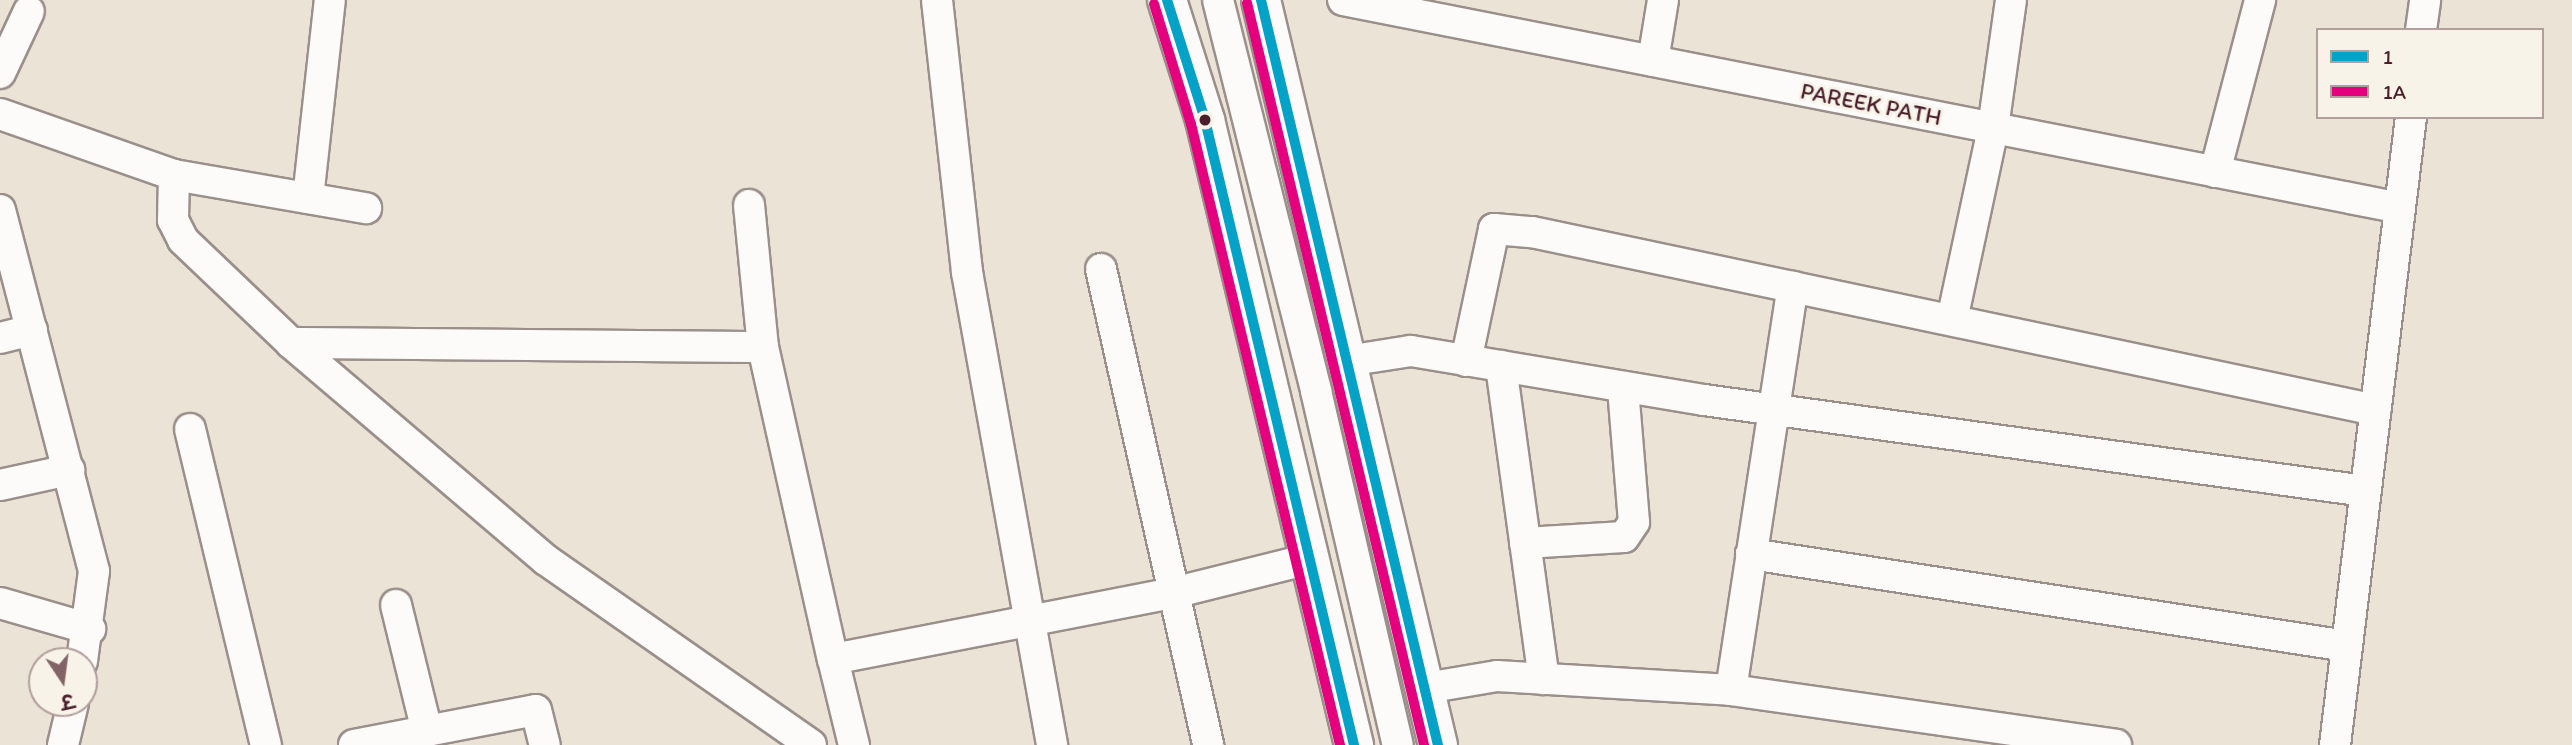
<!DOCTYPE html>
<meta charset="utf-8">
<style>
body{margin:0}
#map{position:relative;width:2572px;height:745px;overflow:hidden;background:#ebe3d6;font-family:Itim,"Playpen Sans Deva",sans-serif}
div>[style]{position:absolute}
.roads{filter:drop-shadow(2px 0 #9a8f8a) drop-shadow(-2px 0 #9a8f8a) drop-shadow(0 2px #9a8f8a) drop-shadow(0 -2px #9a8f8a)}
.minor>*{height:30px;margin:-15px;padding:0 15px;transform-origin:15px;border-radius:15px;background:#fcfbf9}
.major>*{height:38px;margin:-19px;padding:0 19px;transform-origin:19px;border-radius:19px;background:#fcfbf9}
.bus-1>*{height:10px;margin:-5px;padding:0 5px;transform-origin:5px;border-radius:5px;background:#04a2c6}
.bus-2>*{height:10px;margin:-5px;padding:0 5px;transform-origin:5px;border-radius:5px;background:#e5007d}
.dots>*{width:19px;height:19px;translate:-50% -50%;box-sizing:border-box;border:4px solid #f7f3e8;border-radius:50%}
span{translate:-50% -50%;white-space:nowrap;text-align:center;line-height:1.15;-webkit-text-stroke:6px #f7f3e8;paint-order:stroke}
.street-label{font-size:23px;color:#4a1f2b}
.legend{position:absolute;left:2316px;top:28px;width:228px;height:91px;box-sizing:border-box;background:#f7f3e8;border:2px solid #b29e9c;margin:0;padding:9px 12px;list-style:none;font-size:21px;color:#4a1f2b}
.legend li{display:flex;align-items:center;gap:14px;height:35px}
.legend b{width:35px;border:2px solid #b29e9c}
.north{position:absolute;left:28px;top:647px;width:70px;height:70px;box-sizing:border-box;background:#f7f3e8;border:2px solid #b29e9c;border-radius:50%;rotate:167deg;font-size:19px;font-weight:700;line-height:28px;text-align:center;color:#4a1f2b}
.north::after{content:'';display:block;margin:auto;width:24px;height:32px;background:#826467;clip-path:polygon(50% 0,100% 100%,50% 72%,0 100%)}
</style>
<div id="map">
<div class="roads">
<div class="minor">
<i style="left:937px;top:0;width:274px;rotate:83.7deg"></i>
<i style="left:967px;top:272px;width:481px;rotate:79.8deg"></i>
<i style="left:1218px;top:0;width:403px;rotate:75.9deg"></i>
<i style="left:1316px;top:391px;width:363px;rotate:77deg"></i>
<i style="left:1343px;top:0;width:1077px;rotate:11.13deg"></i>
<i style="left:2421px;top:30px;width:30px;rotate:-82deg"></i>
<i style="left:1653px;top:61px;width:62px;rotate:-80.7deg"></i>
<i style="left:0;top:73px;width:68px;rotate:-64.9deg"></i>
<i style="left:0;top:114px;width:184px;rotate:19.3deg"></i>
<i style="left:174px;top:175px;width:45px;rotate:91.3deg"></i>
<i style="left:173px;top:220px;width:22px;rotate:63deg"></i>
<i style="left:183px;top:240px;width:149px;rotate:43.6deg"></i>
<i style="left:291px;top:343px;width:472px;rotate:0.5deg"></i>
<i style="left:2215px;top:172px;width:178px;rotate:-75.3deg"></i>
<i style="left:174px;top:175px;width:195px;rotate:9.8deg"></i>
<i style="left:308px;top:198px;width:199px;rotate:-83.7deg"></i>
<i style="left:749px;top:205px;width:143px;rotate:84.4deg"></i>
<i style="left:763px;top:347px;width:320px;rotate:77.4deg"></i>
<i style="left:833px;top:659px;width:346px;rotate:-11deg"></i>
<i style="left:1173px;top:593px;width:144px;rotate:-14deg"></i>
<i style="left:0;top:210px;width:373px;rotate:75.4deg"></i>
<i style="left:94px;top:571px;width:91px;rotate:97.6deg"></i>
<i style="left:1101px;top:269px;width:488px;rotate:77.3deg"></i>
<i style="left:1952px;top:320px;width:196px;rotate:-77.9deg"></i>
<i style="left:1993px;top:128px;width:129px;rotate:-82deg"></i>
<i style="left:0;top:338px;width:33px;rotate:-14deg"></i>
<i style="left:291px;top:343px;width:335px;rotate:40.4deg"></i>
<i style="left:546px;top:560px;width:323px;rotate:34.9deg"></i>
<i style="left:1347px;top:361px;width:65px;rotate:-8.9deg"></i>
<i style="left:1411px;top:351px;width:297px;rotate:9.5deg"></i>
<i style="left:1704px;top:400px;width:667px;rotate:7.84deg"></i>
<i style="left:1466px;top:361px;width:135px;rotate:-78deg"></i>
<i style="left:1494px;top:229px;width:38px;rotate:5deg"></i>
<i style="left:1532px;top:232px;width:862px;rotate:11.92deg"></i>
<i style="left:1501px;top:366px;width:316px;rotate:82.2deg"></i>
<i style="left:190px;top:429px;width:325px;rotate:76.5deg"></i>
<i style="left:0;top:485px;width:71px;rotate:-12.3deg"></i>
<i style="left:1525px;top:543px;width:99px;rotate:-3.5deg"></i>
<i style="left:1624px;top:537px;width:18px;rotate:-56deg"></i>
<i style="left:1634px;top:522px;width:135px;rotate:-94.7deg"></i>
<i style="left:1751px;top:554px;width:603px;rotate:8.78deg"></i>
<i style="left:0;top:603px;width:94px;rotate:16.1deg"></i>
<i style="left:396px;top:605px;width:130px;rotate:76.2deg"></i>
<i style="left:833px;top:659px;width:89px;rotate:76.3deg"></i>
<i style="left:1426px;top:688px;width:72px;rotate:-9.6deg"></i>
<i style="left:1497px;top:676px;width:234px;rotate:3.4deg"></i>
<i style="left:1731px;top:690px;width:389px;rotate:8.1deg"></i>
<i style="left:1731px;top:690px;width:408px;rotate:-81.3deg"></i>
<i style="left:63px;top:745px;width:43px;rotate:-76.6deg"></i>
<i style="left:354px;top:745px;width:185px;rotate:-10.9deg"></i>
<i style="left:536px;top:710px;width:36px;rotate:76deg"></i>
<i style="left:2335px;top:745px;width:633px;rotate:-83.1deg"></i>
</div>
<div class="major">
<i style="left:1167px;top:0;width:126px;rotate:72.4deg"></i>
<i style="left:1205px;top:120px;width:643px;rotate:76.59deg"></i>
<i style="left:1261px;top:0;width:766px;rotate:76.64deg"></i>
</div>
</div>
<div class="bus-1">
<i style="left:1167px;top:0;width:126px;rotate:72.4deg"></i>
<i style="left:1205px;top:120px;width:643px;rotate:76.59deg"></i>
<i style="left:1261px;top:0;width:766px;rotate:76.64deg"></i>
</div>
<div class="bus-2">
<i style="left:1247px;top:3px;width:763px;rotate:76.58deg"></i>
<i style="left:1154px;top:4px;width:126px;rotate:72.9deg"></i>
<i style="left:1191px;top:124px;width:639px;rotate:76.51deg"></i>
</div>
<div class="dots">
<i style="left:1205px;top:120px;background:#4a1f2b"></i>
</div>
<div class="street-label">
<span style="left:1871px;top:104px;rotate:11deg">PAREEK PATH</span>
</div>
<ul class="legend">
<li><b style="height:9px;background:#04a2c6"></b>1</li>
<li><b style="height:9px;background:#e5007d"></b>1A</li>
</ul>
<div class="north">उ</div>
</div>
